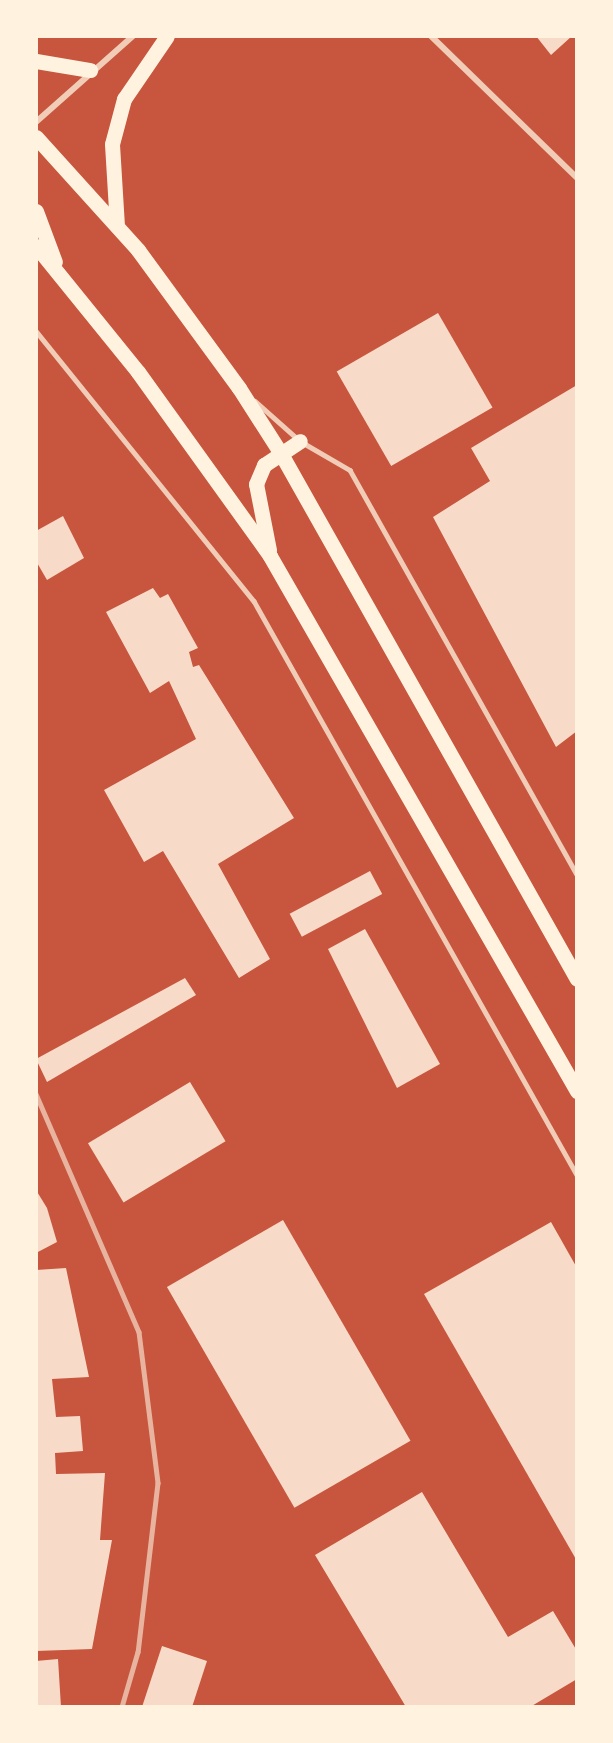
<!DOCTYPE html>
<style>
body{margin:0}
#map{position:relative;width:613px;height:1743px;overflow:hidden;background:#c8553d;font-family:"Exo 2",sans-serif}
div>[style]{position:absolute}
.building>*{inset:0;background:#f7dbc8;transform-origin:0 0}
.service>*{height:4.5px;margin:-2.25px;padding:0 2.25px;transform-origin:2.25px;border-radius:2.25px;background:#f1ccb7}
.minor>*{height:6px;margin:-3px;padding:0 3px;transform-origin:3px;border-radius:3px;background:#f1ccb7}
.primary>*{height:15px;margin:-7.5px;padding:0 7.5px;transform-origin:7.5px;border-radius:7.5px;background:#fff3e0}
.rail>*{height:4.5px;margin:-2.25px;padding:0 2.25px;transform-origin:2.25px;border-radius:2.25px;background:#e9b49f}
span{translate:-50% -50%;white-space:nowrap;text-align:center;line-height:1.15;-webkit-text-stroke:6px #fff3e0;paint-order:stroke}
.frame{position:absolute;inset:0;border:38px solid #fff3e0;pointer-events:none}
</style>
<div id="map">
<div class="building">
<i style="clip-path:polygon(536px 36px,572px 36px,551px 55px)"></i>
<i style="left:438px;top:313px;width:109px;height:117px;rotate:60deg"></i>
<i style="clip-path:polygon(577px 385px,577px 731px,556px 747px,433px 517px,490px 481px,471px 448px)"></i>
<i style="clip-path:polygon(63px 516px,84px 558px,47px 580px,36px 561px,36px 531px)"></i>
<i style="clip-path:polygon(153px 588px,160px 598px,168px 594px,198px 648px,189px 652px,193px 667px,199px 665px,294px 818px,218px 864px,270px 959px,239px 978px,163px 851px,144px 862px,104px 790px,196px 739px,169px 681px,150px 693px,106px 612px)"></i>
<i style="left:370px;top:871px;width:26px;height:91px;rotate:62deg"></i>
<i style="clip-path:polygon(365px 929px,440px 1064px,397px 1088px,328px 949px)"></i>
<i style="clip-path:polygon(185px 978px,196px 995px,47px 1082px,36px 1059px)"></i>
<i style="left:190px;top:1082px;width:69px;height:119px;rotate:59deg"></i>
<i style="clip-path:polygon(36px 1190px,47px 1208px,57px 1242px,36px 1253px)"></i>
<i style="left:283px;top:1220px;width:255px;height:134px;rotate:60deg"></i>
<i style="clip-path:polygon(551px 1222px,577px 1268px,577px 1561px,424px 1294px)"></i>
<i style="clip-path:polygon(66px 1268px,89px 1377px,52px 1379px,56px 1417px,80px 1416px,83px 1451px,55px 1453px,56px 1474px,105px 1473px,100px 1540px,112px 1540px,92px 1649px,36px 1651px,36px 1270px)"></i>
<i style="clip-path:polygon(422px 1492px,508px 1637px,553px 1611px,577px 1651px,577px 1679px,530px 1707px,406px 1707px,315px 1555px)"></i>
<i style="clip-path:polygon(162px 1646px,207px 1661px,192px 1707px,142px 1707px)"></i>
<i style="clip-path:polygon(58px 1659px,61px 1707px,36px 1707px,36px 1661px)"></i>
</div>
<div class="service">
<i style="left:36px;top:331px;width:347px;rotate:51.1deg"></i>
<i style="left:254px;top:601px;width:659px;rotate:60.63deg"></i>
<i style="left:255px;top:401px;width:60px;rotate:41.6deg"></i>
<i style="left:300px;top:441px;width:58px;rotate:30.1deg"></i>
<i style="left:350px;top:470px;width:464px;rotate:60.7deg"></i>
</div>
<div class="minor">
<i style="left:431px;top:36px;width:204px;rotate:44.2deg"></i>
<i style="left:36px;top:122px;width:130px;rotate:-41.6deg"></i>
</div>
<div class="primary">
<i style="left:36px;top:61px;width:55px;rotate:9.5deg"></i>
<i style="left:36px;top:137px;width:152px;rotate:47.9deg"></i>
<i style="left:138px;top:250px;width:171px;rotate:53.8deg"></i>
<i style="left:239px;top:388px;width:76px;rotate:57.4deg"></i>
<i style="left:280px;top:452px;width:605px;rotate:60.6deg"></i>
<i style="left:36px;top:211px;width:54px;rotate:69.6deg"></i>
<i style="left:117px;top:226px;width:82px;rotate:-93.5deg"></i>
<i style="left:112px;top:144px;width:47px;rotate:-75.1deg"></i>
<i style="left:124px;top:99px;width:76px;rotate:-55.7deg"></i>
<i style="left:36px;top:246px;width:162px;rotate:51deg"></i>
<i style="left:138px;top:372px;width:226px;rotate:54.3deg"></i>
<i style="left:270px;top:556px;width:617px;rotate:60.15deg"></i>
<i style="left:269px;top:550px;width:67px;rotate:-101.1deg"></i>
<i style="left:256px;top:484px;width:21px;rotate:-67deg"></i>
<i style="left:264px;top:465px;width:43px;rotate:-33.7deg"></i>
</div>
<div class="rail">
<i style="left:36px;top:1094px;width:259px;rotate:66.6deg"></i>
<i style="left:139px;top:1332px;width:152px;rotate:82.8deg"></i>
<i style="left:158px;top:1483px;width:170px;rotate:96.7deg"></i>
<i style="left:138px;top:1652px;width:57px;rotate:106.2deg"></i>
</div>
<div class="frame"></div>
</div>
